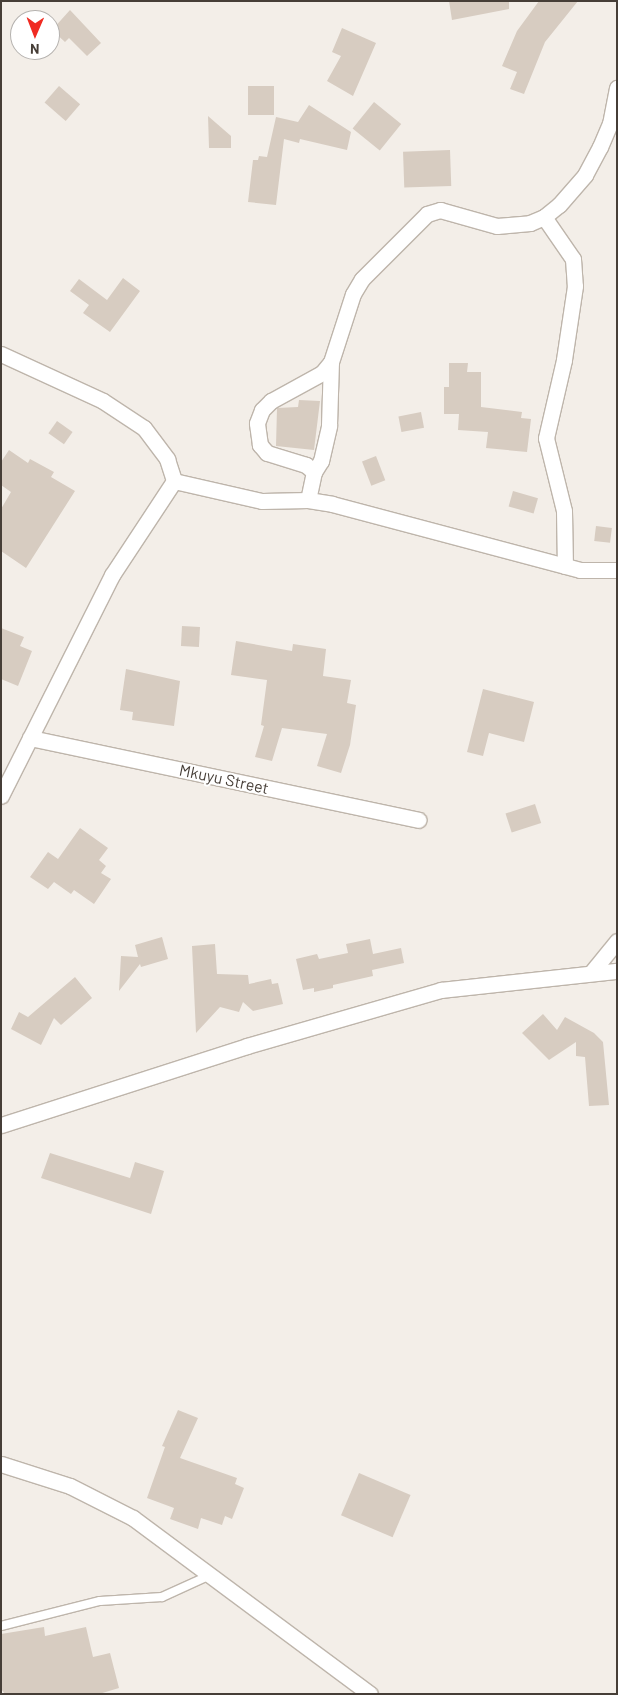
<!DOCTYPE html>
<style>
body{margin:0}
#map{position:relative;width:618px;height:1695px;overflow:hidden;background:#f3eee8;font-family:Barlow,sans-serif}
div>[style]{position:absolute}
.building>*{inset:0;background:#d7ccc1;transform-origin:0 0}
.roads{filter:drop-shadow(1px 0 #beb5ab) drop-shadow(-1px 0 #beb5ab) drop-shadow(0 1px #beb5ab) drop-shadow(0 -1px #beb5ab)}
.service>*{height:8px;margin:-4px;padding:0 4px;transform-origin:4px;border-radius:4px;background:#fff}
.minor>*{height:15px;margin:-7.5px;padding:0 7.5px;transform-origin:7.5px;border-radius:7.5px;background:#fff}
span{translate:-50% -50%;white-space:nowrap;text-align:center;line-height:1.15;-webkit-text-stroke:4px #fff;paint-order:stroke}
.street-label{font-size:16px;color:#463e37}
.frame{position:absolute;inset:0;border:2px solid #463e37;pointer-events:none}
.north{position:absolute;left:10px;top:10px;width:50px;height:50px;box-sizing:border-box;background:#fff;border:1px solid #b5b2af;border-radius:50%;rotate:181deg;font-size:14px;font-weight:700;line-height:20px;text-align:center;color:#463e37}
.north::after{content:'';display:block;margin:auto;width:18px;height:22px;background:#f02b22;clip-path:polygon(50% 0,100% 100%,50% 72%,0 100%)}
</style>
<div id="map">
<div class="building">
<i style="clip-path:polygon(449px 1px,509px 1px,509px 9px,452px 20px)"></i>
<i style="clip-path:polygon(539px 1px,578px 1px,545px 42px,524px 94px,510px 89px,517px 72px,502px 66px,517px 31px)"></i>
<i style="clip-path:polygon(70px 10px,101px 43px,87px 56px,69px 38px,65px 42px,52px 30px)"></i>
<i style="clip-path:polygon(342px 28px,376px 43px,353px 96px,327px 81px,341px 56px,332px 52px)"></i>
<i style="left:59px;top:86px;width:28px;height:22px;rotate:41deg"></i>
<i style="left:248px;top:86px;width:26px;height:29px"></i>
<i style="left:374px;top:102px;width:35px;height:34px;rotate:39deg"></i>
<i style="clip-path:polygon(309px 105px,351px 132px,347px 150px,300px 139px,299px 143px,284px 139px,276px 205px,248px 202px,253px 160px,258px 160px,259px 156px,267px 157px,276px 117px,298px 122px)"></i>
<i style="clip-path:polygon(208px 116px,231px 136px,231px 148px,209px 148px)"></i>
<i style="left:450px;top:150px;width:36px;height:47px;rotate:88deg"></i>
<i style="clip-path:polygon(123px 278px,140px 291px,110px 332px,83px 313px,89px 305px,70px 291px,79px 279px,107px 300px)"></i>
<i style="clip-path:polygon(449px 363px,468px 363px,467px 372px,481px 372px,481px 407px,522px 412px,521px 418px,531px 419px,527px 452px,486px 448px,488px 432px,458px 430px,459px 414px,444px 414px,444px 387px,449px 387px)"></i>
<i style="clip-path:polygon(299px 400px,320px 401px,314px 450px,276px 446px,277px 408px,298px 407px)"></i>
<i style="left:421px;top:412px;width:16px;height:23px;rotate:79deg"></i>
<i style="left:57px;top:421px;width:19px;height:15px;rotate:35deg"></i>
<i style="clip-path:polygon(9px 450px,28px 463px,30px 459px,54px 472px,51px 477px,75px 491px,26px 568px,1px 551px,1px 509px,11px 492px,1px 485px,1px 462px)"></i>
<i style="left:376px;top:456px;width:26px;height:15px;rotate:69deg"></i>
<i style="left:513px;top:491px;width:26px;height:16px;rotate:16deg"></i>
<i style="left:596px;top:526px;width:16px;height:15px;rotate:7deg"></i>
<i style="left:182px;top:626px;width:18px;height:20px;rotate:3deg"></i>
<i style="clip-path:polygon(1px 628px,24px 637px,20px 646px,32px 651px,18px 686px,1px 679px)"></i>
<i style="clip-path:polygon(236px 641px,292px 651px,293px 644px,326px 649px,323px 676px,351px 680px,347px 703px,356px 705px,350px 745px,341px 773px,317px 766px,327px 734px,282px 728px,272px 761px,255px 757px,264px 726px,261px 725px,267px 680px,231px 675px)"></i>
<i style="clip-path:polygon(126px 669px,180px 681px,174px 726px,132px 720px,133px 712px,120px 710px)"></i>
<i style="clip-path:polygon(483px 689px,534px 702px,524px 742px,489px 733px,483px 756px,467px 752px)"></i>
<i style="left:535px;top:804px;width:20px;height:31px;rotate:72deg"></i>
<i style="clip-path:polygon(80px 828px,108px 848px,99px 860px,106px 866px,101px 873px,111px 879px,94px 904px,74px 890px,71px 894px,54px 882px,48px 889px,30px 877px,48px 852px,58px 859px)"></i>
<i style="clip-path:polygon(162px 937px,168px 959px,141px 967px,140px 964px,119px 991px,121px 956px,138px 957px,135px 945px)"></i>
<i style="clip-path:polygon(370px 939px,373px 954px,401px 948px,404px 963px,372px 970px,373px 976px,333px 985px,333px 988px,314px 992px,314px 988px,303px 990px,296px 959px,317px 954px,319px 959px,348px 953px,346px 944px)"></i>
<i style="clip-path:polygon(215px 944px,217px 974px,248px 975px,249px 984px,271px 979px,272px 984px,278px 983px,283px 1004px,253px 1011px,243px 1002px,239px 1012px,220px 1007px,196px 1033px,192px 946px)"></i>
<i style="clip-path:polygon(75px 977px,92px 998px,61px 1025px,54px 1018px,41px 1045px,11px 1029px,19px 1012px,28px 1017px)"></i>
<i style="clip-path:polygon(543px 1014px,557px 1030px,565px 1017px,594px 1033px,603px 1042px,609px 1105px,589px 1106px,585px 1057px,576px 1056px,576px 1042px,549px 1060px,522px 1033px)"></i>
<i style="clip-path:polygon(50px 1153px,130px 1178px,135px 1162px,164px 1171px,151px 1214px,41px 1178px)"></i>
<i style="clip-path:polygon(178px 1410px,198px 1418px,180px 1458px,237px 1478px,235px 1484px,244px 1488px,232px 1519px,225px 1516px,222px 1525px,201px 1518px,198px 1529px,170px 1519px,174px 1508px,147px 1498px,165px 1447px,162px 1446px)"></i>
<i style="left:359px;top:1473px;width:56px;height:46px;rotate:23deg"></i>
<i style="clip-path:polygon(44px 1627px,45px 1636px,86px 1627px,93px 1657px,110px 1653px,119px 1688px,99px 1694px,5px 1694px,1px 1689px,1px 1634px)"></i>
</div>
<div class="roads">
<div class="service">
<i style="left:1px;top:1626px;width:102px;rotate:-14.2deg"></i>
<i style="left:100px;top:1601px;width:62px;rotate:-3.7deg"></i>
<i style="left:162px;top:1597px;width:51px;rotate:-24.5deg"></i>
</div>
<div class="minor">
<i style="left:544px;top:217px;width:51px;rotate:55.4deg"></i>
<i style="left:573px;top:259px;width:27px;rotate:86deg"></i>
<i style="left:575px;top:286px;width:75px;rotate:98.5deg"></i>
<i style="left:564px;top:360px;width:80px;rotate:103deg"></i>
<i style="left:546px;top:438px;width:75px;rotate:76.1deg"></i>
<i style="left:564px;top:511px;width:55px;rotate:89deg"></i>
<i style="left:1px;top:354px;width:112px;rotate:24.7deg"></i>
<i style="left:103px;top:401px;width:49px;rotate:33.4deg"></i>
<i style="left:144px;top:428px;width:39px;rotate:53deg"></i>
<i style="left:167px;top:459px;width:23px;rotate:72deg"></i>
<i style="left:174px;top:481px;width:113px;rotate:123.4deg"></i>
<i style="left:112px;top:575px;width:247px;rotate:116.7deg"></i>
<i style="left:314px;top:472px;width:13px;rotate:-58deg"></i>
<i style="left:321px;top:461px;width:37px;rotate:-77deg"></i>
<i style="left:329px;top:425px;width:63px;rotate:-88.2deg"></i>
<i style="left:174px;top:481px;width:90px;rotate:12.8deg"></i>
<i style="left:262px;top:501px;width:46px;rotate:-1.2deg"></i>
<i style="left:308px;top:500px;width:24px;rotate:9deg"></i>
<i style="left:332px;top:504px;width:257px;rotate:14.9deg"></i>
<i style="left:580px;top:570px;width:37px"></i>
<i style="left:308px;top:500px;width:29px;rotate:-78deg"></i>
<i style="left:314px;top:472px;width:11px;rotate:-139deg"></i>
<i style="left:306px;top:465px;width:41px;rotate:-162.9deg"></i>
<i style="left:267px;top:453px;width:11px;rotate:-131deg"></i>
<i style="left:260px;top:445px;width:22px;rotate:-98deg"></i>
<i style="left:257px;top:423px;width:14px;rotate:-69deg"></i>
<i style="left:262px;top:410px;width:13px;rotate:-45deg"></i>
<i style="left:271px;top:401px;width:58px;rotate:-28.8deg"></i>
<i style="left:322px;top:373px;width:14px;rotate:-51deg"></i>
<i style="left:331px;top:362px;width:71px;rotate:-72.1deg"></i>
<i style="left:353px;top:294px;width:17px;rotate:-59deg"></i>
<i style="left:362px;top:279px;width:92px;rotate:-45deg"></i>
<i style="left:427px;top:214px;width:14px;rotate:-17deg"></i>
<i style="left:440px;top:210px;width:59px;rotate:15.7deg"></i>
<i style="left:497px;top:226px;width:33px;rotate:-5deg"></i>
<i style="left:530px;top:223px;width:15px;rotate:-23deg"></i>
<i style="left:544px;top:217px;width:19px;rotate:-39deg"></i>
<i style="left:559px;top:205px;width:40px;rotate:-49deg"></i>
<i style="left:585px;top:175px;width:32px;rotate:-62deg"></i>
<i style="left:600px;top:147px;width:25px;rotate:-67deg"></i>
<i style="left:610px;top:124px;width:37px;rotate:-79deg"></i>
<i style="left:30px;top:738px;width:397px;rotate:11.9deg"></i>
<i style="left:591px;top:973px;width:41px;rotate:-50.9deg"></i>
<i style="left:1px;top:1125px;width:258px;rotate:-17.8deg"></i>
<i style="left:247px;top:1046px;width:202px;rotate:-16.1deg"></i>
<i style="left:441px;top:990px;width:177px;rotate:-6.2deg"></i>
<i style="left:1px;top:1464px;width:72px;rotate:17.7deg"></i>
<i style="left:70px;top:1486px;width:71px;rotate:26.9deg"></i>
<i style="left:133px;top:1518px;width:295px;rotate:36.6deg"></i>
</div>
</div>
<div class="street-label">
<span style="left:224px;top:779px;rotate:12deg">Mkuyu Street</span>
</div>
<div class="frame"></div>
<div class="north">N</div>
</div>
